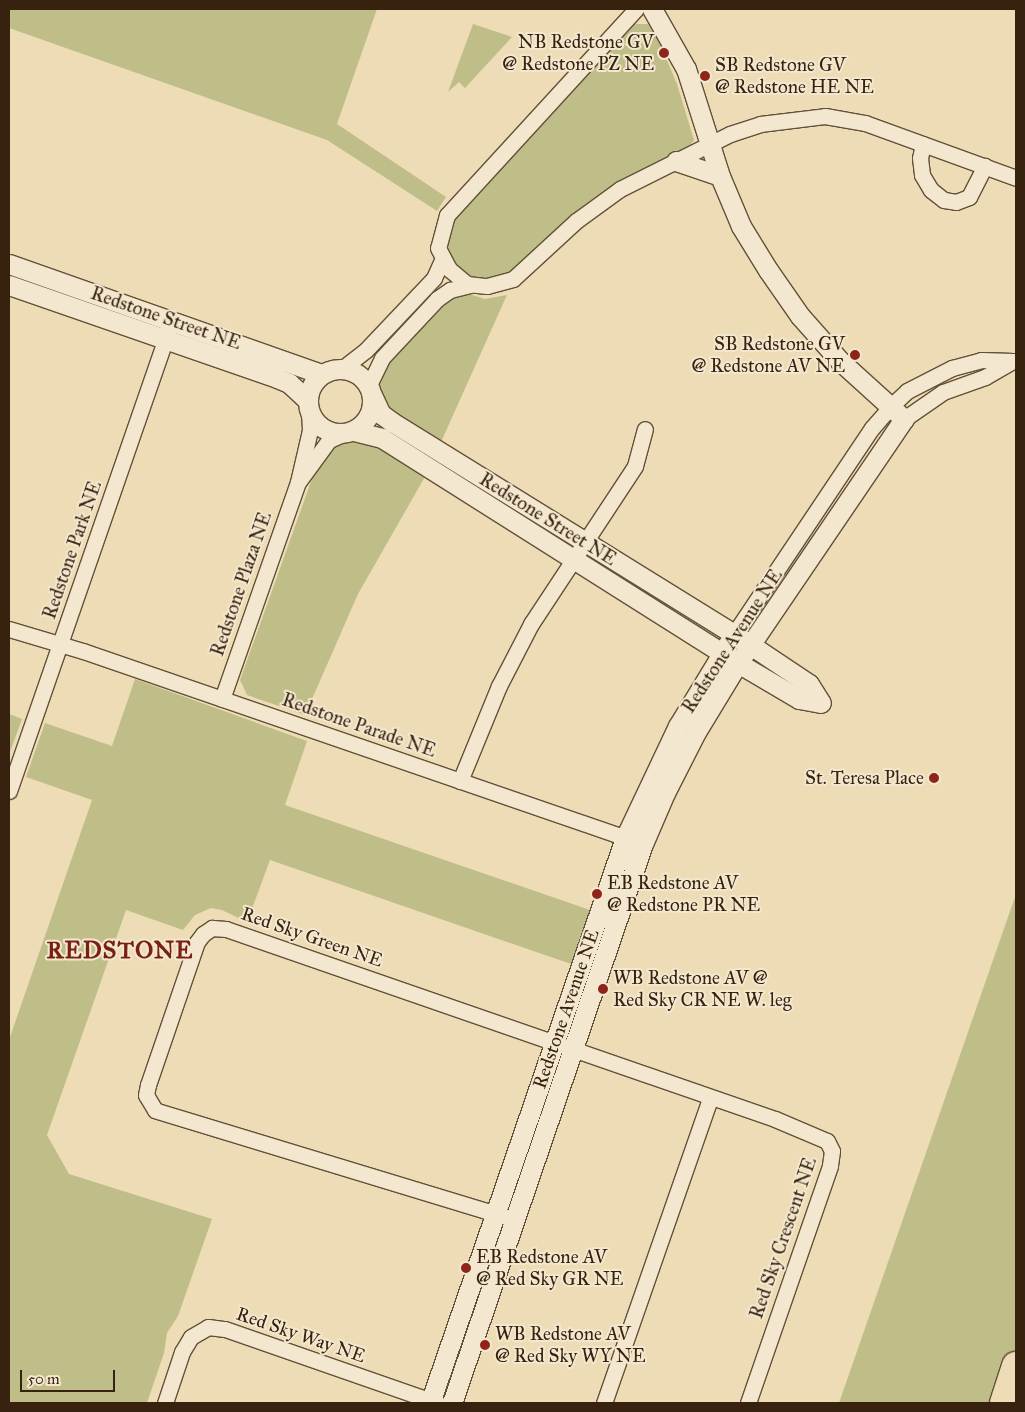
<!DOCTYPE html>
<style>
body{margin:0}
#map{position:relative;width:1025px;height:1412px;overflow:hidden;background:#eddcb5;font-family:"IM FELL Great Primer",serif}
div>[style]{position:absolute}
.green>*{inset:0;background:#c0be88}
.roads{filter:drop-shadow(1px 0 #645038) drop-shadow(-1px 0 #645038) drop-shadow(0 1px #645038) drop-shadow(0 -1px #645038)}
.minor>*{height:15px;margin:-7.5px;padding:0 7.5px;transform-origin:7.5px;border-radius:7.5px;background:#f3e8cf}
.tertiary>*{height:19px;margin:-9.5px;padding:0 9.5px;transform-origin:9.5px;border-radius:9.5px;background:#f3e8cf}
.tertiary>.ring{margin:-9.5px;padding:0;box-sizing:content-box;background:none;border:19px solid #f3e8cf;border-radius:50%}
.motorway>*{height:28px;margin:-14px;padding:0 14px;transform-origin:14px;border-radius:14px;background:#eddcb5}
.dots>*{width:14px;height:14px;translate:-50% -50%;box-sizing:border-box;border:2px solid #f3e8cf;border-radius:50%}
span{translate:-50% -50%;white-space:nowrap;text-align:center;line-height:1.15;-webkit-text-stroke:4px #f3e8cf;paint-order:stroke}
.poi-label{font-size:19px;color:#37210f}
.right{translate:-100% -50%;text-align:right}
.left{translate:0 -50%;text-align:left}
.street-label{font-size:19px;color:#37210f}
.district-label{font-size:24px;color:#7a1f14;font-weight:700;letter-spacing:1px}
.frame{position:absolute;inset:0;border:10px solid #37210f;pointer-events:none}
.scale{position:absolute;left:20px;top:1370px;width:95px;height:22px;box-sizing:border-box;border:2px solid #37210f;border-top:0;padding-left:6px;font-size:15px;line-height:18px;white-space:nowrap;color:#37210f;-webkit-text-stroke:4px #f3e8cf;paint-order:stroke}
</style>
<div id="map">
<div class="green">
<i style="clip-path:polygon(9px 9px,377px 9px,337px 124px,446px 197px,437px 211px,327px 140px,9px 28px)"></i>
<i style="clip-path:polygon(473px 24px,512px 37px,465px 88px,459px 82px,448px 92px)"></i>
<i style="clip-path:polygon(634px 24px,648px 24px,658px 39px,677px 84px,694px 140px,688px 148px,652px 164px,584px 206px,501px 280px,467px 277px,448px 254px,445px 245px,449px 223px,627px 27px)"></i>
<i style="clip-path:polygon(463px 292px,485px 299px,507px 295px,441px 442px,390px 415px,378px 388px,391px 359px,437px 313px,447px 298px)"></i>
<i style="clip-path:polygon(353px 438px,372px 441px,426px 475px,358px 594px,305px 715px,247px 695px,240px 680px,313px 476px,328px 449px,341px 440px)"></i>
<i style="clip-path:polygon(135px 679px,307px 741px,285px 805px,593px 911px,574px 965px,270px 860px,247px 922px,222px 910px,211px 908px,195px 915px,183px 930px,126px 910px,47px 1135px,69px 1174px,212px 1219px,178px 1316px,167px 1333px,164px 1353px,147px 1403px,9px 1403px,9px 1040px,92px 800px,26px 777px,45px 723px,112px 746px)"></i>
<i style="clip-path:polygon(9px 714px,22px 719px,9px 755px)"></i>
<i style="clip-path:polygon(1016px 894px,1016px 1403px,839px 1403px)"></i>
</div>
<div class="roads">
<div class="minor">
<i style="left:636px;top:9px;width:280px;rotate:132.5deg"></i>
<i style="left:447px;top:215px;width:34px;rotate:105deg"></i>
<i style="left:438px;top:248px;width:24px;rotate:62deg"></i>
<i style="left:449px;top:269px;width:23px;rotate:40deg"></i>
<i style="left:467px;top:284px;width:20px;rotate:6deg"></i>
<i style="left:487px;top:286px;width:27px;rotate:-15deg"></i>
<i style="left:513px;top:279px;width:86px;rotate:-42.6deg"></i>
<i style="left:576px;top:221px;width:54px;rotate:-36deg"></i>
<i style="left:620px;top:189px;width:123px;rotate:-26.6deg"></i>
<i style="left:730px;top:134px;width:32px;rotate:-18deg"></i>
<i style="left:760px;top:124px;width:65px;rotate:-7deg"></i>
<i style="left:825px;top:116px;width:41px;rotate:9.9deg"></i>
<i style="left:865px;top:123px;width:161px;rotate:20deg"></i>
<i style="left:923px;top:144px;width:14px;rotate:102deg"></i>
<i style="left:920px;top:158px;width:17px;rotate:83deg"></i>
<i style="left:922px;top:175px;width:17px;rotate:59deg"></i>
<i style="left:931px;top:190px;width:16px;rotate:38deg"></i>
<i style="left:944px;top:200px;width:12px;rotate:9deg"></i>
<i style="left:956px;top:202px;width:14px;rotate:-21deg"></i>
<i style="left:969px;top:197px;width:35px;rotate:-63deg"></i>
<i style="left:343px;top:368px;width:29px;rotate:-38deg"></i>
<i style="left:366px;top:350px;width:99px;rotate:-46.6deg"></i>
<i style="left:434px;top:278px;width:20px;rotate:-66deg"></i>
<i style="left:369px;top:385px;width:30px;rotate:-64deg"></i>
<i style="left:382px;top:358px;width:81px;rotate:-47deg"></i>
<i style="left:437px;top:299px;width:16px;rotate:-35deg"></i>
<i style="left:450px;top:290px;width:21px;rotate:-14deg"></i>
<i style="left:904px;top:419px;width:47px;rotate:-34.7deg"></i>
<i style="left:943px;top:392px;width:45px;rotate:-19.7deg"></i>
<i style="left:985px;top:377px;width:32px;rotate:-30deg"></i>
<i style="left:299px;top:481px;width:51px;rotate:-53.8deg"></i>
<i style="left:329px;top:440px;width:15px;rotate:-23deg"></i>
<i style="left:9px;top:629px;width:77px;rotate:16.6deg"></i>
<i style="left:83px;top:651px;width:584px;rotate:18.99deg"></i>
<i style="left:734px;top:634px;width:248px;rotate:-56.2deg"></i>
<i style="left:872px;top:428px;width:28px;rotate:-49deg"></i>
<i style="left:890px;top:407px;width:23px;rotate:-43deg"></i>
<i style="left:907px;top:391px;width:51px;rotate:-27.1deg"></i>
<i style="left:952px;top:368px;width:30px;rotate:-15deg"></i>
<i style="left:981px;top:360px;width:32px;rotate:2deg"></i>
<i style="left:222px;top:699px;width:230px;rotate:-70.7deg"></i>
<i style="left:298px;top:482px;width:53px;rotate:-77deg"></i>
<i style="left:310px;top:430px;width:19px;rotate:-93deg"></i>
<i style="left:460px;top:781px;width:103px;rotate:-67.7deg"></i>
<i style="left:499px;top:686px;width:70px;rotate:-62.7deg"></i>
<i style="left:531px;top:624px;width:189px;rotate:-56.6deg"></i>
<i style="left:635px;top:466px;width:38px;rotate:-75deg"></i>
<i style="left:9px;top:791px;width:490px;rotate:-70.9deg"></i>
<i style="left:516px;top:1220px;width:377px;rotate:-163.1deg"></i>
<i style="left:155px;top:1110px;width:17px;rotate:-121deg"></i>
<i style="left:146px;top:1095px;width:10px;rotate:-79deg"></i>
<i style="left:148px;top:1085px;width:151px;rotate:-71.1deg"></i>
<i style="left:197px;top:942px;width:10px;rotate:-53deg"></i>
<i style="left:203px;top:934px;width:11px;rotate:-34deg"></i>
<i style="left:212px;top:928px;width:14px;rotate:4deg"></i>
<i style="left:226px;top:929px;width:581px;rotate:19.09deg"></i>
<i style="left:775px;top:1119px;width:56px;rotate:22.9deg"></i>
<i style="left:827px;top:1141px;width:11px;rotate:63deg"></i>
<i style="left:832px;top:1151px;width:15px;rotate:98deg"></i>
<i style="left:830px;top:1166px;width:251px;rotate:109.1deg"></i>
<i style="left:165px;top:1403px;width:54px;rotate:-71.6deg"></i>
<i style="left:182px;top:1352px;width:17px;rotate:-59deg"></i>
<i style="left:191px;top:1337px;width:20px;rotate:-30deg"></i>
<i style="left:208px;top:1327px;width:17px;rotate:7deg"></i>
<i style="left:225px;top:1329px;width:225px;rotate:19.2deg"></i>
<i style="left:604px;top:1403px;width:322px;rotate:-70.8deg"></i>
</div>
<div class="tertiary">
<i style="left:676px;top:161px;width:46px;rotate:18.8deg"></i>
<i style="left:9px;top:264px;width:331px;rotate:19.4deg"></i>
<i style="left:9px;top:285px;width:284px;rotate:19.1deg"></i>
<i style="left:277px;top:378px;width:13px;rotate:23deg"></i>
<i style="left:289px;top:383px;width:25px;rotate:43deg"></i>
<i class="ring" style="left:308px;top:369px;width:45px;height:45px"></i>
<i style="left:372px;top:395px;width:21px;rotate:65deg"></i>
<i style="left:381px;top:414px;width:14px;rotate:36deg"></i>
<i style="left:392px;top:422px;width:402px;rotate:31.8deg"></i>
<i style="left:734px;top:634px;width:90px;rotate:33.7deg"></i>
<i style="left:809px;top:684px;width:22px;rotate:58deg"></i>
<i style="left:354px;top:431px;width:29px;rotate:14deg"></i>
<i style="left:382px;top:438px;width:421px;rotate:32.3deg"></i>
<i style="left:738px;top:663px;width:71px;rotate:30.5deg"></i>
<i style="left:799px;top:699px;width:22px;rotate:10deg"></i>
<i style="left:430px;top:1403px;width:598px;rotate:-70.96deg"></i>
<i style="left:625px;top:838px;width:124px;rotate:-64.7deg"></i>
<i style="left:678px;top:726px;width:108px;rotate:-58.7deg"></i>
<i style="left:452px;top:1403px;width:591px;rotate:-71.14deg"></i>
<i style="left:643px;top:844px;width:56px;rotate:-66.7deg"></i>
<i style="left:665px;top:793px;width:68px;rotate:-63.1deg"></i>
<i style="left:696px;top:732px;width:81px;rotate:-58.7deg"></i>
<i style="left:738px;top:663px;width:295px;rotate:-55.8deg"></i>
<i style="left:904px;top:419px;width:86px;rotate:-137.8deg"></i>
<i style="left:840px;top:361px;width:60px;rotate:-131.6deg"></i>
<i style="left:800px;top:316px;width:56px;rotate:-124.8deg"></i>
<i style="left:768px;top:270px;width:52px;rotate:-121.5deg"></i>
<i style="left:741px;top:226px;width:54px;rotate:-112.8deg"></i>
<i style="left:720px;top:176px;width:112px;rotate:-107.6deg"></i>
<i style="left:686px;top:69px;width:69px;rotate:-119.5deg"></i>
</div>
<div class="motorway">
<i style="left:1004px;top:1403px;width:39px;rotate:-72deg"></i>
</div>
</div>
<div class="dots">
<i style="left:664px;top:53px;background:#8f2418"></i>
<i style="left:705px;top:76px;background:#8f2418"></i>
<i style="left:855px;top:355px;background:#8f2418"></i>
<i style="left:934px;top:778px;background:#8f2418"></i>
<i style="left:597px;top:894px;background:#8f2418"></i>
<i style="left:603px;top:989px;background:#8f2418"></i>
<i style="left:466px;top:1268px;background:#8f2418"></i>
<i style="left:485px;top:1345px;background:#8f2418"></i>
</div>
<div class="poi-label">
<span class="right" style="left:654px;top:53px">NB Redstone GV<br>@ Redstone PZ NE</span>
<span class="left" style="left:715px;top:76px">SB Redstone GV<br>@ Redstone HE NE</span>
<span class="right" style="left:845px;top:355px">SB Redstone GV<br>@ Redstone AV NE</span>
<span class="right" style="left:924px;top:778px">St. Teresa Place</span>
<span class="left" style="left:607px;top:894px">EB Redstone AV<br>@ Redstone PR NE</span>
<span class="left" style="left:613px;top:989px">WB Redstone AV @<br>Red Sky CR NE W. leg</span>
<span class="left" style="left:476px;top:1268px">EB Redstone AV<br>@ Red Sky GR NE</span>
<span class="left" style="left:495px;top:1345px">WB Redstone AV<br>@ Red Sky WY NE</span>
</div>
<div class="street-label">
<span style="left:166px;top:318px;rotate:19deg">Redstone Street NE</span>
<span style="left:548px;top:519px;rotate:32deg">Redstone Street NE</span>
<span style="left:72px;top:550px;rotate:-71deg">Redstone Park NE</span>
<span style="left:241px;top:584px;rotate:-71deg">Redstone Plaza NE</span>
<span style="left:732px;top:641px;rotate:-57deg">Redstone Avenue NE</span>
<span style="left:359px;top:725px;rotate:19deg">Redstone Parade NE</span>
<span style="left:312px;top:937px;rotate:19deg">Red Sky Green NE</span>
<span style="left:566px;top:1009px;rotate:-71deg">Redstone Avenue NE</span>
<span style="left:783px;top:1238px;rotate:-71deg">Red Sky Crescent NE</span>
<span style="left:301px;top:1335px;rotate:19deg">Red Sky Way NE</span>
</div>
<div class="district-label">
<span style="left:120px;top:951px">REDSTONE</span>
</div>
<div class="frame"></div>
<div class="scale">50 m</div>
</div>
